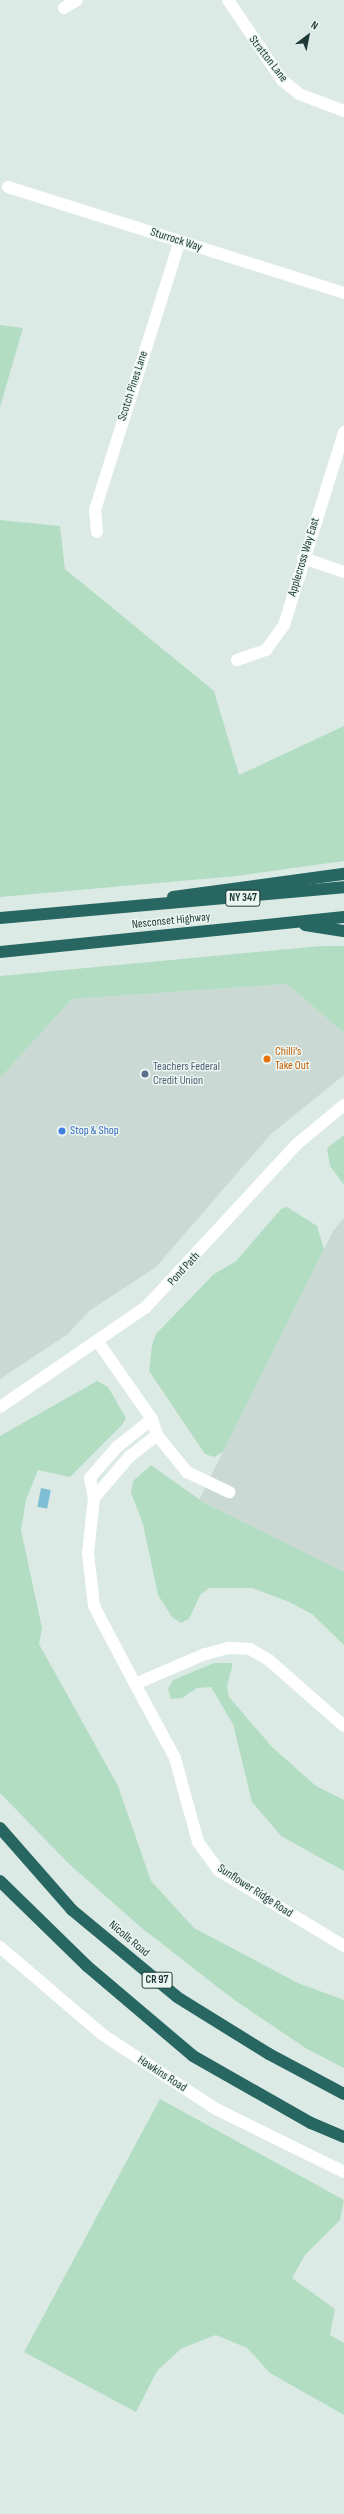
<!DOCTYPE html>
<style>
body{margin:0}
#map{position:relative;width:344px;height:2514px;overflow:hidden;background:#dceae5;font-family:"Sofia Sans Condensed",sans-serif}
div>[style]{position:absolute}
.built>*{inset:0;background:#cad9d4}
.green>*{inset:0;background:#b3ddc3}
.water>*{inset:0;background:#7fbed4;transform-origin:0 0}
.street>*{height:12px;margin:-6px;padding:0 6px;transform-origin:6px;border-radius:6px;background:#fff}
.secondary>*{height:12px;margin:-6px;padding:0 6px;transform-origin:6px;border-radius:6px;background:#fff}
.highway>*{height:12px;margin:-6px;padding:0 6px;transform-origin:6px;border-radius:6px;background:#286761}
.dots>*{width:11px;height:11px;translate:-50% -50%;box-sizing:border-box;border:2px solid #ecf6f2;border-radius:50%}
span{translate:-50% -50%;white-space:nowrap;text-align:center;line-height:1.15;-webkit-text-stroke:3px #ecf6f2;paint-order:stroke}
.shield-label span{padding:1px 3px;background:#ecf6f2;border:1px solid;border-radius:3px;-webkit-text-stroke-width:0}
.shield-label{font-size:11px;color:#1d3935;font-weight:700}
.street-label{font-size:12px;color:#1d3935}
.food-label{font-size:12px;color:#c56008}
.left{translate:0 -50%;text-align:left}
.service-label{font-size:12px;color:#4e5e75}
.shop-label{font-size:12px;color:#366cbe}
.north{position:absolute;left:288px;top:16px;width:40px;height:40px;-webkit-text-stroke:3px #ecf6f2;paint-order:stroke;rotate:32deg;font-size:11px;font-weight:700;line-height:16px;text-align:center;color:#1d3935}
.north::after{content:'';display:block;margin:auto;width:14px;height:18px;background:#1d3935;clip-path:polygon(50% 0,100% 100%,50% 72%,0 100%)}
</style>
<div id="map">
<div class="built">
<i style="clip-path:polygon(287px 984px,344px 1033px,344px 1075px,271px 1134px,156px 1267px,89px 1311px,68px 1334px,0 1379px,0 1078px,72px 999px)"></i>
<i style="clip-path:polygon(344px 1218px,344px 1572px,199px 1500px,333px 1231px)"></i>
</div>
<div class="green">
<i style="clip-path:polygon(0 325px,23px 328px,0 407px)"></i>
<i style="clip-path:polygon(0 520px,60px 526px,65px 569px,214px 691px,239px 775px,344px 726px,344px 861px,237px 876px,0 897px)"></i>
<i style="clip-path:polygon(321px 946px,344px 946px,344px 1033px,287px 984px,72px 999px,0 1078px,0 976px)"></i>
<i style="clip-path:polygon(344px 1135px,344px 1185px,330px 1166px,327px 1148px)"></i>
<i style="clip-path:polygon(287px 1207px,317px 1226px,324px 1249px,223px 1452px,214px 1457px,205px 1454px,149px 1371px,152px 1345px,156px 1334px,213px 1275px,236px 1261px,281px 1209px)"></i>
<i style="clip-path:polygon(97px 1381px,108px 1387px,126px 1418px,122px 1425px,70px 1477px,38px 1470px,26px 1500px,21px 1530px,42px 1628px,39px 1644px,118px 1786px,151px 1881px,194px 1928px,298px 1983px,344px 2000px,344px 2068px,307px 2049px,233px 1999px,143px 1929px,69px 1864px,0 1793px,0 1436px)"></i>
<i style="clip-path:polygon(151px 1465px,203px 1502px,344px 1572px,344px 1645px,312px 1614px,287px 1601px,252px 1588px,209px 1588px,200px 1595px,189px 1619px,181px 1623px,172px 1617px,158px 1595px,143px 1524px,131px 1493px,133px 1481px)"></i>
<i style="clip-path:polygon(214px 1663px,233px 1663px,227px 1686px,229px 1697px,272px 1747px,316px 1786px,344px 1800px,344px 1871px,281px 1836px,252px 1802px,233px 1724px,211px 1687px,197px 1688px,182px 1698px,171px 1699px,168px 1689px,173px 1680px)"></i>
<i style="clip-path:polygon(160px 2099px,344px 2200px,340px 2220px,305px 2255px,292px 2278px,335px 2309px,330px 2335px,344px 2343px,344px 2415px,270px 2373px,247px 2348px,216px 2335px,182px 2348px,157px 2371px,136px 2412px,24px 2352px)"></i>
</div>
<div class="water">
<i style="left:41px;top:1488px;width:10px;height:19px;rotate:11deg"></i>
</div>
<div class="street">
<i style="left:228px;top:0;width:97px;rotate:56deg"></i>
<i style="left:282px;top:80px;width:22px;rotate:39deg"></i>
<i style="left:299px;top:94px;width:48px;rotate:20.7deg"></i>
<i style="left:64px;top:8px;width:15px;rotate:-32deg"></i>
<i style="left:8px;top:187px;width:352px;rotate:17.5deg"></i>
<i style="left:97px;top:532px;width:22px;rotate:-95deg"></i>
<i style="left:95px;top:510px;width:282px;rotate:-72.5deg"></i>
<i style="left:303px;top:558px;width:43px;rotate:18.9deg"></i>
<i style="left:237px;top:660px;width:31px;rotate:-19deg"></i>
<i style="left:266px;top:650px;width:31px;rotate:-54deg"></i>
<i style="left:284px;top:625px;width:202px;rotate:-72.7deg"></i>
<i style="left:98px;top:1342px;width:94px;rotate:55deg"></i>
<i style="left:152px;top:1419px;width:17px;rotate:73deg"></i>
<i style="left:157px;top:1435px;width:48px;rotate:51deg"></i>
<i style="left:187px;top:1472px;width:47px;rotate:25.5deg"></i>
<i style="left:152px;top:1419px;width:45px;rotate:141.3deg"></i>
<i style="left:117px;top:1447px;width:41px;rotate:131.1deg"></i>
<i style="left:90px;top:1478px;width:20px;rotate:79deg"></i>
<i style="left:94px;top:1498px;width:54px;rotate:-49.5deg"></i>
<i style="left:129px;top:1457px;width:36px;rotate:-38deg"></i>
<i style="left:94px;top:1498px;width:55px;rotate:96.2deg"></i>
<i style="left:88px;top:1553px;width:53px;rotate:83.5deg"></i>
<i style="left:94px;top:1606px;width:88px;rotate:62.3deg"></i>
<i style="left:344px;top:1726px;width:100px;rotate:-138.7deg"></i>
<i style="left:269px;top:1660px;width:22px;rotate:-150deg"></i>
<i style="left:250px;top:1649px;width:22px;rotate:-177deg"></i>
<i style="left:228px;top:1648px;width:24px;rotate:165deg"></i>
<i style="left:205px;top:1654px;width:76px;rotate:156.8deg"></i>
<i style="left:135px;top:1684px;width:84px;rotate:61.6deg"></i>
<i style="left:175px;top:1758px;width:87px;rotate:74.7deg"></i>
<i style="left:198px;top:1842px;width:34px;rotate:54deg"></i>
<i style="left:218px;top:1870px;width:147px;rotate:31.1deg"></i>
</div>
<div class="secondary">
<i style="left:0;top:1407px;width:177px;rotate:-34.4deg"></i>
<i style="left:146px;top:1307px;width:222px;rotate:-47.2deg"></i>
<i style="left:297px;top:1144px;width:61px;rotate:-39.7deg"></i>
<i style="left:0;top:1947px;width:135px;rotate:40.5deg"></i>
<i style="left:103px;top:2035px;width:135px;rotate:33.2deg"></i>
<i style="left:216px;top:2109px;width:143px;rotate:26.2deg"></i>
</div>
<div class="highway">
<i style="left:173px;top:897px;width:173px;rotate:-7.7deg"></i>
<i style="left:0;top:918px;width:345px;rotate:-5.1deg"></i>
<i style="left:305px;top:925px;width:39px;rotate:9deg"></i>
<i style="left:0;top:952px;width:346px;rotate:-5.8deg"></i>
<i style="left:0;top:1828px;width:109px;rotate:48.7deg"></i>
<i style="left:72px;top:1910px;width:136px;rotate:39.6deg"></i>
<i style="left:177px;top:1997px;width:108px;rotate:31.8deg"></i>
<i style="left:269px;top:2054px;width:85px;rotate:28.1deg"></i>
<i style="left:0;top:1881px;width:122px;rotate:44.3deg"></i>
<i style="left:87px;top:1966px;width:139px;rotate:40.3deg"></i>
<i style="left:193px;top:2056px;width:136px;rotate:29.6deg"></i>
<i style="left:311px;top:2123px;width:36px;rotate:23deg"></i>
</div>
<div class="dots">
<i style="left:267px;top:1059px;background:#e8710a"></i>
<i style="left:145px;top:1074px;background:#5c6f8a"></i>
<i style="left:62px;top:1131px;background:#3f7fe0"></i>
</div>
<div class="shield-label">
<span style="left:243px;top:898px">NY 347</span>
<span style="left:157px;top:1980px">CR 97</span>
</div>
<div class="street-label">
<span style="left:268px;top:59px;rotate:52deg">Stratton Lane</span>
<span style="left:176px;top:240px;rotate:18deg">Sturrock Way</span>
<span style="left:133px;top:386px;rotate:-72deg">Scotch Pines Lane</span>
<span style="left:304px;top:557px;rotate:-73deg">Applecross Way East</span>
<span style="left:171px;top:921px;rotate:-6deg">Nesconset Highway</span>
<span style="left:184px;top:1269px;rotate:-47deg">Pond Path</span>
<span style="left:255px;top:1891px;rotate:33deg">Sunflower Ridge Road</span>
<span style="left:129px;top:1939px;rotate:40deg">Nicolls Road</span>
<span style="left:162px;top:2074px;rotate:33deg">Hawkins Road</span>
</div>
<div class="food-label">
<span class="left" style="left:275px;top:1059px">Chilli's<br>Take Out</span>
</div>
<div class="service-label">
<span class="left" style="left:153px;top:1074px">Teachers Federal<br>Credit Union</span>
</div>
<div class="shop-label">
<span class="left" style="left:70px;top:1131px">Stop &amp; Shop</span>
</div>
<div class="north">N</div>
</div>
